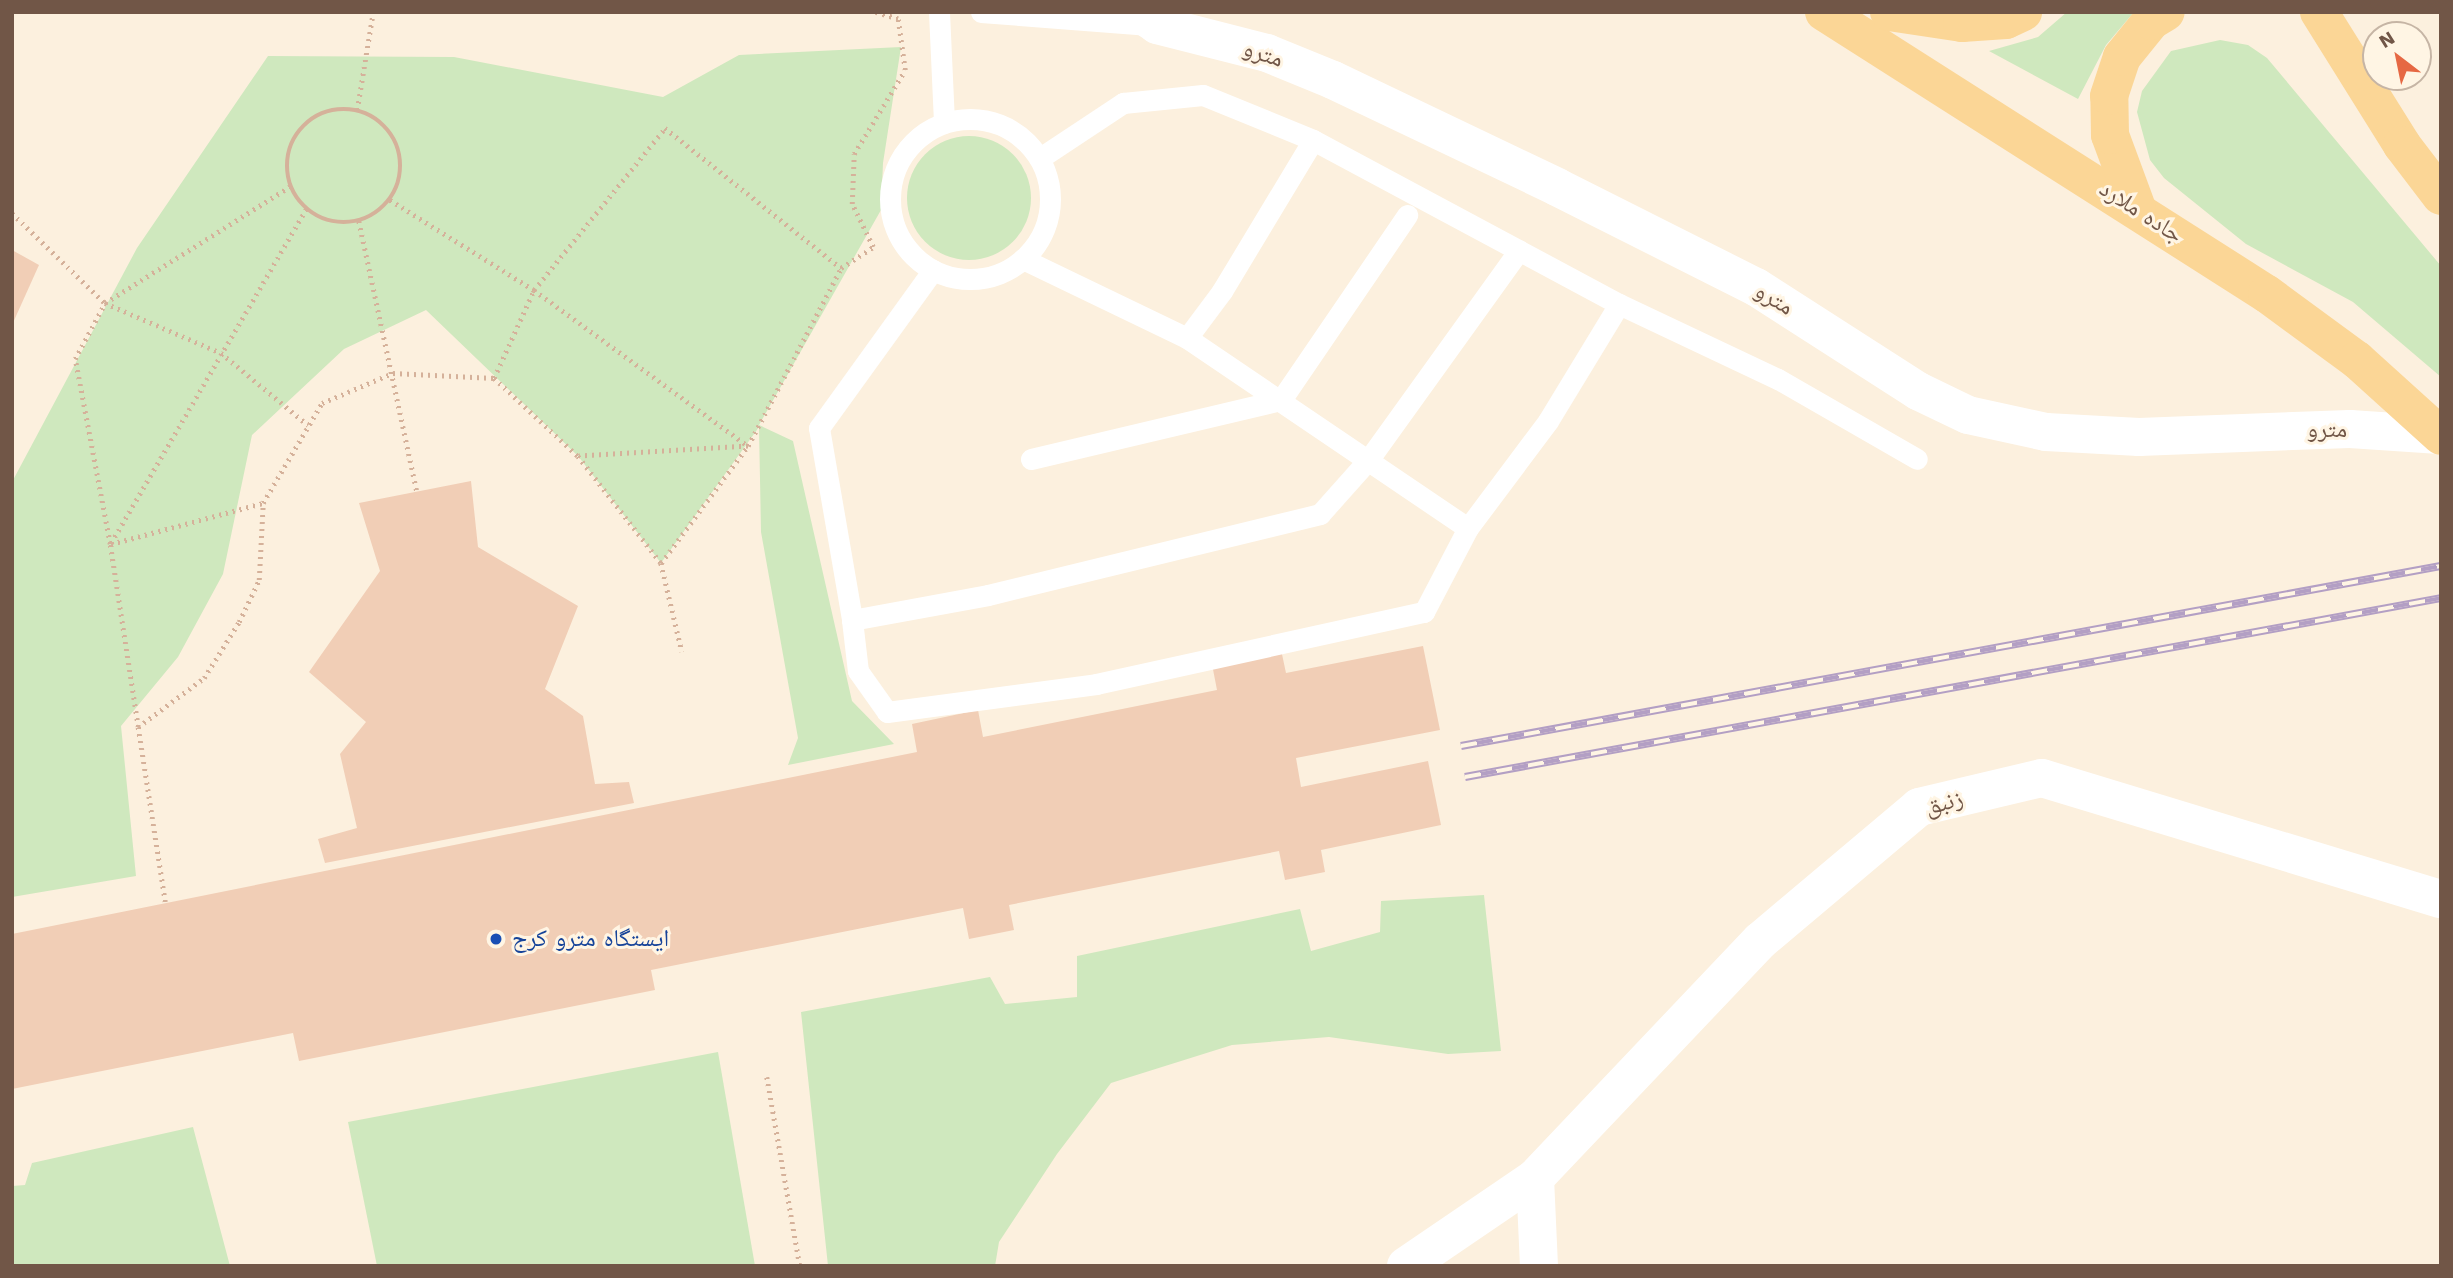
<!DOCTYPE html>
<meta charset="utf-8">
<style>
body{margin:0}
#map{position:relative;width:2453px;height:1278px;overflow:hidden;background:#fcf0de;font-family:"Work Sans","Noto Naskh Arabic",sans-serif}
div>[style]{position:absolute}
.green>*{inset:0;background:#cfe8be}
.round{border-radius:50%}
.building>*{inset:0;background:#f1ceb6}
.path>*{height:4.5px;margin-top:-2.25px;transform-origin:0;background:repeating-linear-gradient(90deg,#d5b19a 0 2px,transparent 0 7px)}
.path>.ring{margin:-2.25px;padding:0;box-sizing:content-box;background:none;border:4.5px solid #d5b19a;border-radius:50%}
.service>*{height:21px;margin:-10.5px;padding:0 10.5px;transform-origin:10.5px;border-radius:10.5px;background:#fff}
.service>.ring{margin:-10.5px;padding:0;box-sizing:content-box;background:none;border:21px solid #fff;border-radius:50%}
.minor>*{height:38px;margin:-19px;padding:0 19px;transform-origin:19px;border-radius:19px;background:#fff}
.tertiary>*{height:38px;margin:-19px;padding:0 19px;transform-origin:19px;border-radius:19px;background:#fff}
.primary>*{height:38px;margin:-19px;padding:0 19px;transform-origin:19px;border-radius:19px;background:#fbd696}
.rail>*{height:8px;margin-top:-4px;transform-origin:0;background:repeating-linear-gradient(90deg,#fff5e4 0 16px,#b39fc4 0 32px);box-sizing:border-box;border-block:2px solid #b39fc4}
.dots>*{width:19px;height:19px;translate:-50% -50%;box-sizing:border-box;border:4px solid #fff5e4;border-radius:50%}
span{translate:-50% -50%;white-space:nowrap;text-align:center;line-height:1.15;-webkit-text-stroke:6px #fff5e4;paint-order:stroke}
.street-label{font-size:24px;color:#715647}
.transit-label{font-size:24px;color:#164399}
.left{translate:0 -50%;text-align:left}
.frame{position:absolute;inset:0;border:14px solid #715647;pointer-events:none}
.north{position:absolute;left:2362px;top:21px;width:70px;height:70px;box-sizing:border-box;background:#fff5e4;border:2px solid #c6b5a5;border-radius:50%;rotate:328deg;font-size:19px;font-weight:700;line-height:28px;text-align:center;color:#715647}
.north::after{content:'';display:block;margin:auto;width:24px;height:32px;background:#e66843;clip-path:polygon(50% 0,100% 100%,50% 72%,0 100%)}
</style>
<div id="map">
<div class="green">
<i style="clip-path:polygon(2067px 12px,2134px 12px,2106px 45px,2078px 99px,1989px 51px,2038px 37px)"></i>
<i style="clip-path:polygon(2220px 40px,2248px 45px,2267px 58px,2441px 266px,2441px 377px,2353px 302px,2246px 244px,2164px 178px,2150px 160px,2137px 112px,2142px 91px,2171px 51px)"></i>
<i style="clip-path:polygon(901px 47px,883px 163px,881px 210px,759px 425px,793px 441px,852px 701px,894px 744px,788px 765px,798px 738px,761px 532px,759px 427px,661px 563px,578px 456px,426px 310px,344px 349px,252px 435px,223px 574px,178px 657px,121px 726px,136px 876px,12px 897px,12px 482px,137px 248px,268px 56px,454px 57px,663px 97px,739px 55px)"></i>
<i class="round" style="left:907px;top:136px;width:124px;height:124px"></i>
<i style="clip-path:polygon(1484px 895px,1501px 1051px,1448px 1054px,1329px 1037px,1232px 1045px,1111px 1083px,1057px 1154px,999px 1242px,995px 1266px,828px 1266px,801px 1012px,990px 977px,1005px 1004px,1077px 997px,1077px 956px,1300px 909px,1311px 951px,1380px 932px,1381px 901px)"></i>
<i style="clip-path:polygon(718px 1052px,755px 1266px,377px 1266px,348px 1122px)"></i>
<i style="clip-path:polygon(193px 1127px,230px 1266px,12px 1266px,12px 1186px,25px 1185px,32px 1163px)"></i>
</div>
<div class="building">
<i style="clip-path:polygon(12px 250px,39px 265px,12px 325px)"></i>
<i style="clip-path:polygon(471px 481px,478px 547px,578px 606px,545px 689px,583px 716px,595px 784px,629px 782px,634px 803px,325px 863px,318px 839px,357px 828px,340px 754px,366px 722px,309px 672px,380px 571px,359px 503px)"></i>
<i style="clip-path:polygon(1279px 640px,1286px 673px,1423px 646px,1440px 730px,1296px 758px,1301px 787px,1428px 761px,1441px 825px,1321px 850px,1325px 872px,1285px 880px,1279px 851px,1009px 905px,1014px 930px,969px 939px,963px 908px,651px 970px,655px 990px,299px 1061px,293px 1033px,12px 1089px,12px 934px,917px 752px,912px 724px,978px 710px,983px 737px,1217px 690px,1210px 654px)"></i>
</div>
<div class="path">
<i class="ring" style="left:287px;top:109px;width:109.5px;height:109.5px"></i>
<i style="left:357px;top:110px;width:99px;rotate:-80.7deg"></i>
<i style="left:390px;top:200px;width:170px;rotate:32deg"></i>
<i style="left:534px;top:290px;width:265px;rotate:36.1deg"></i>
<i style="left:748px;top:446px;width:169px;rotate:176.6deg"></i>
<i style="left:12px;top:213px;width:129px;rotate:44.1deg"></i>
<i style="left:105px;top:303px;width:126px;rotate:23.3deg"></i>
<i style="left:221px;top:353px;width:113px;rotate:39.6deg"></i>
<i style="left:359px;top:221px;width:276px;rotate:77.9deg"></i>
<i style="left:494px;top:378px;width:97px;rotate:-65.6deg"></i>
<i style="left:534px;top:290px;width:208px;rotate:-51deg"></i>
<i style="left:665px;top:128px;width:225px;rotate:38.5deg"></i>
<i style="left:111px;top:543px;width:387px;rotate:-59.7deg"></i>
<i style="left:111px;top:544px;width:157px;rotate:-15.1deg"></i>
<i style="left:661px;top:563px;width:146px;rotate:-53.4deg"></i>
<i style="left:748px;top:446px;width:201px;rotate:-62.4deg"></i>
<i style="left:841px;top:268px;width:38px;rotate:-33deg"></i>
<i style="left:873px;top:247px;width:48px;rotate:-116deg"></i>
<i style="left:852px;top:204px;width:50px;rotate:-87.7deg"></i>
<i style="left:854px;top:154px;width:98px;rotate:-58.7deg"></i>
<i style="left:905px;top:70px;width:51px;rotate:-97.8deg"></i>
<i style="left:898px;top:19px;width:24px;rotate:-163deg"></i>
<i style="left:138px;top:727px;width:185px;rotate:-98.7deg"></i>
<i style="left:110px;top:544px;width:188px;rotate:-100.7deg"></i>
<i style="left:75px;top:359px;width:64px;rotate:-61.8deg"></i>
<i style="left:105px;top:303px;width:220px;rotate:-32.2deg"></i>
<i style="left:165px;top:902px;width:177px;rotate:-98.8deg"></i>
<i style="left:138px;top:727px;width:82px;rotate:-36.6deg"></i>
<i style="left:204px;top:678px;width:66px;rotate:-58deg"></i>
<i style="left:239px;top:622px;width:47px;rotate:-64.5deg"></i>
<i style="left:259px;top:580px;width:77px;rotate:-87deg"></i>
<i style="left:263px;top:503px;width:116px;rotate:-59.5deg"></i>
<i style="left:322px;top:403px;width:77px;rotate:-22.9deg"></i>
<i style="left:393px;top:373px;width:101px;rotate:2.8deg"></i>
<i style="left:494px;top:378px;width:115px;rotate:42.9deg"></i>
<i style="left:578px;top:456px;width:135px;rotate:52.2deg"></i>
<i style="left:661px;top:563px;width:91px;rotate:76.7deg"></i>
<i style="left:767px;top:1077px;width:192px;rotate:80.1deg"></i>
</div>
<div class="service">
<i style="left:939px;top:12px;width:111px;rotate:87.4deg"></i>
<i style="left:981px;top:12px;width:169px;rotate:4.4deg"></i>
<i class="ring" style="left:890px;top:119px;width:139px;height:139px"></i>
<i style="left:1040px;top:158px;width:100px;rotate:-33.5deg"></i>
<i style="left:1123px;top:103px;width:80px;rotate:-5.7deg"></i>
<i style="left:1203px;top:95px;width:119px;rotate:22.2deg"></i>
<i style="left:1313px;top:140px;width:347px;rotate:28.2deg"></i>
<i style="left:1619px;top:304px;width:176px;rotate:25.3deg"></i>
<i style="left:1778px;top:379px;width:160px;rotate:29.9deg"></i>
<i style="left:1023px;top:259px;width:182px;rotate:25.7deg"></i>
<i style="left:1187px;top:338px;width:339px;rotate:34.1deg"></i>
<i style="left:933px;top:270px;width:195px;rotate:125.8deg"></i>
<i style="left:819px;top:428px;width:195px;rotate:80.2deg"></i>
<i style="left:852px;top:620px;width:138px;rotate:-10.4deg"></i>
<i style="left:988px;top:595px;width:342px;rotate:-13.7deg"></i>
<i style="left:1320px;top:514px;width:74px;rotate:-48.3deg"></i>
<i style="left:1369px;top:459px;width:257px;rotate:-54.3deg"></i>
<i style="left:1187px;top:338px;width:59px;rotate:-53.3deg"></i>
<i style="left:1222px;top:291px;width:176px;rotate:-58.9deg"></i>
<i style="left:1031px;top:459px;width:257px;rotate:-13.3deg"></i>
<i style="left:1281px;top:400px;width:224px;rotate:-55.7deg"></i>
<i style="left:852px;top:620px;width:51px;rotate:83.3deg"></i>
<i style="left:858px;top:671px;width:50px;rotate:54.7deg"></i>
<i style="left:887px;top:712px;width:211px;rotate:-7.6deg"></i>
<i style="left:1096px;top:684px;width:336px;rotate:-12.4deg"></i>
<i style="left:1424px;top:612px;width:95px;rotate:-62.4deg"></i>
<i style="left:1468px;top:528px;width:134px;rotate:-53.2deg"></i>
<i style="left:1548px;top:421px;width:137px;rotate:-58.7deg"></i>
</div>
<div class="minor">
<i style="left:1535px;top:1178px;width:88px;rotate:87.4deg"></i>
<i style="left:1406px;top:1266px;width:156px;rotate:-34.3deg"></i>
<i style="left:1535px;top:1178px;width:327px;rotate:-46.5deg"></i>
<i style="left:1760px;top:941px;width:208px;rotate:-40.1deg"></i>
<i style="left:1919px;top:807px;width:126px;rotate:-13.3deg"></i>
<i style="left:2042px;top:778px;width:417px;rotate:16.9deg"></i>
</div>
<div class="tertiary">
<i style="left:1138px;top:12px;width:23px;rotate:34deg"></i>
<i style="left:1157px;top:25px;width:114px;rotate:14.3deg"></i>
<i style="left:1267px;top:53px;width:71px;rotate:22.2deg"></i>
<i style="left:1333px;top:80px;width:248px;rotate:25.5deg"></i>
<i style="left:1557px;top:187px;width:223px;rotate:26.7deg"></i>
<i style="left:1756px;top:287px;width:193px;rotate:32.7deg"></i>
<i style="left:1918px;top:391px;width:55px;rotate:25.6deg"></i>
<i style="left:1968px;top:415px;width:80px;rotate:12.3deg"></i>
<i style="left:2046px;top:432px;width:93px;rotate:3.1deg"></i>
<i style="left:2139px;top:437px;width:211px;rotate:-2.2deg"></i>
<i style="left:2350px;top:429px;width:90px;rotate:3.8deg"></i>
</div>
<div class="primary">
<i style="left:1824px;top:12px;width:525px;rotate:32.48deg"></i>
<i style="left:2267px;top:294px;width:112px;rotate:36.3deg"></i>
<i style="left:2357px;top:360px;width:113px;rotate:42.1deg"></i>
<i style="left:1889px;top:12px;width:74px;rotate:8.6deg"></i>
<i style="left:1962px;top:23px;width:44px;rotate:-3.9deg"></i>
<i style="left:2006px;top:20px;width:19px;rotate:-25deg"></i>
<i style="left:2319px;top:12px;width:157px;rotate:58deg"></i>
<i style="left:2402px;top:145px;width:64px;rotate:52.6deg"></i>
<i style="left:2137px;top:208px;width:78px;rotate:-110.3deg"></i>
<i style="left:2110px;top:135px;width:39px;rotate:-91deg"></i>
<i style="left:2109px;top:96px;width:41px;rotate:-71.6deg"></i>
<i style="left:2122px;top:57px;width:46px;rotate:-51.1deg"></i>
<i style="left:2151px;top:21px;width:17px;rotate:-31deg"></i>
</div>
<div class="rail">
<i style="left:1461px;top:746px;width:996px;rotate:-10.41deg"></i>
<i style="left:1465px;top:777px;width:992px;rotate:-10.39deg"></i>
</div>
<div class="dots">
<i style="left:496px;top:939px;background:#1a4fb4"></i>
</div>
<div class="street-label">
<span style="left:1263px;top:54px;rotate:18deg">مترو</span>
<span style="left:2141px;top:212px;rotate:33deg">جاده ملارد</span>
<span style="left:1774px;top:299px;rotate:31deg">مترو</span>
<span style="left:2327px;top:430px">مترو</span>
<span style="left:1944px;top:803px;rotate:-16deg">زنبق</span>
</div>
<div class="transit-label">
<span class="left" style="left:512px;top:939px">ایستگاه مترو کرج</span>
</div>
<div class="frame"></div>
<div class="north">N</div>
</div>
